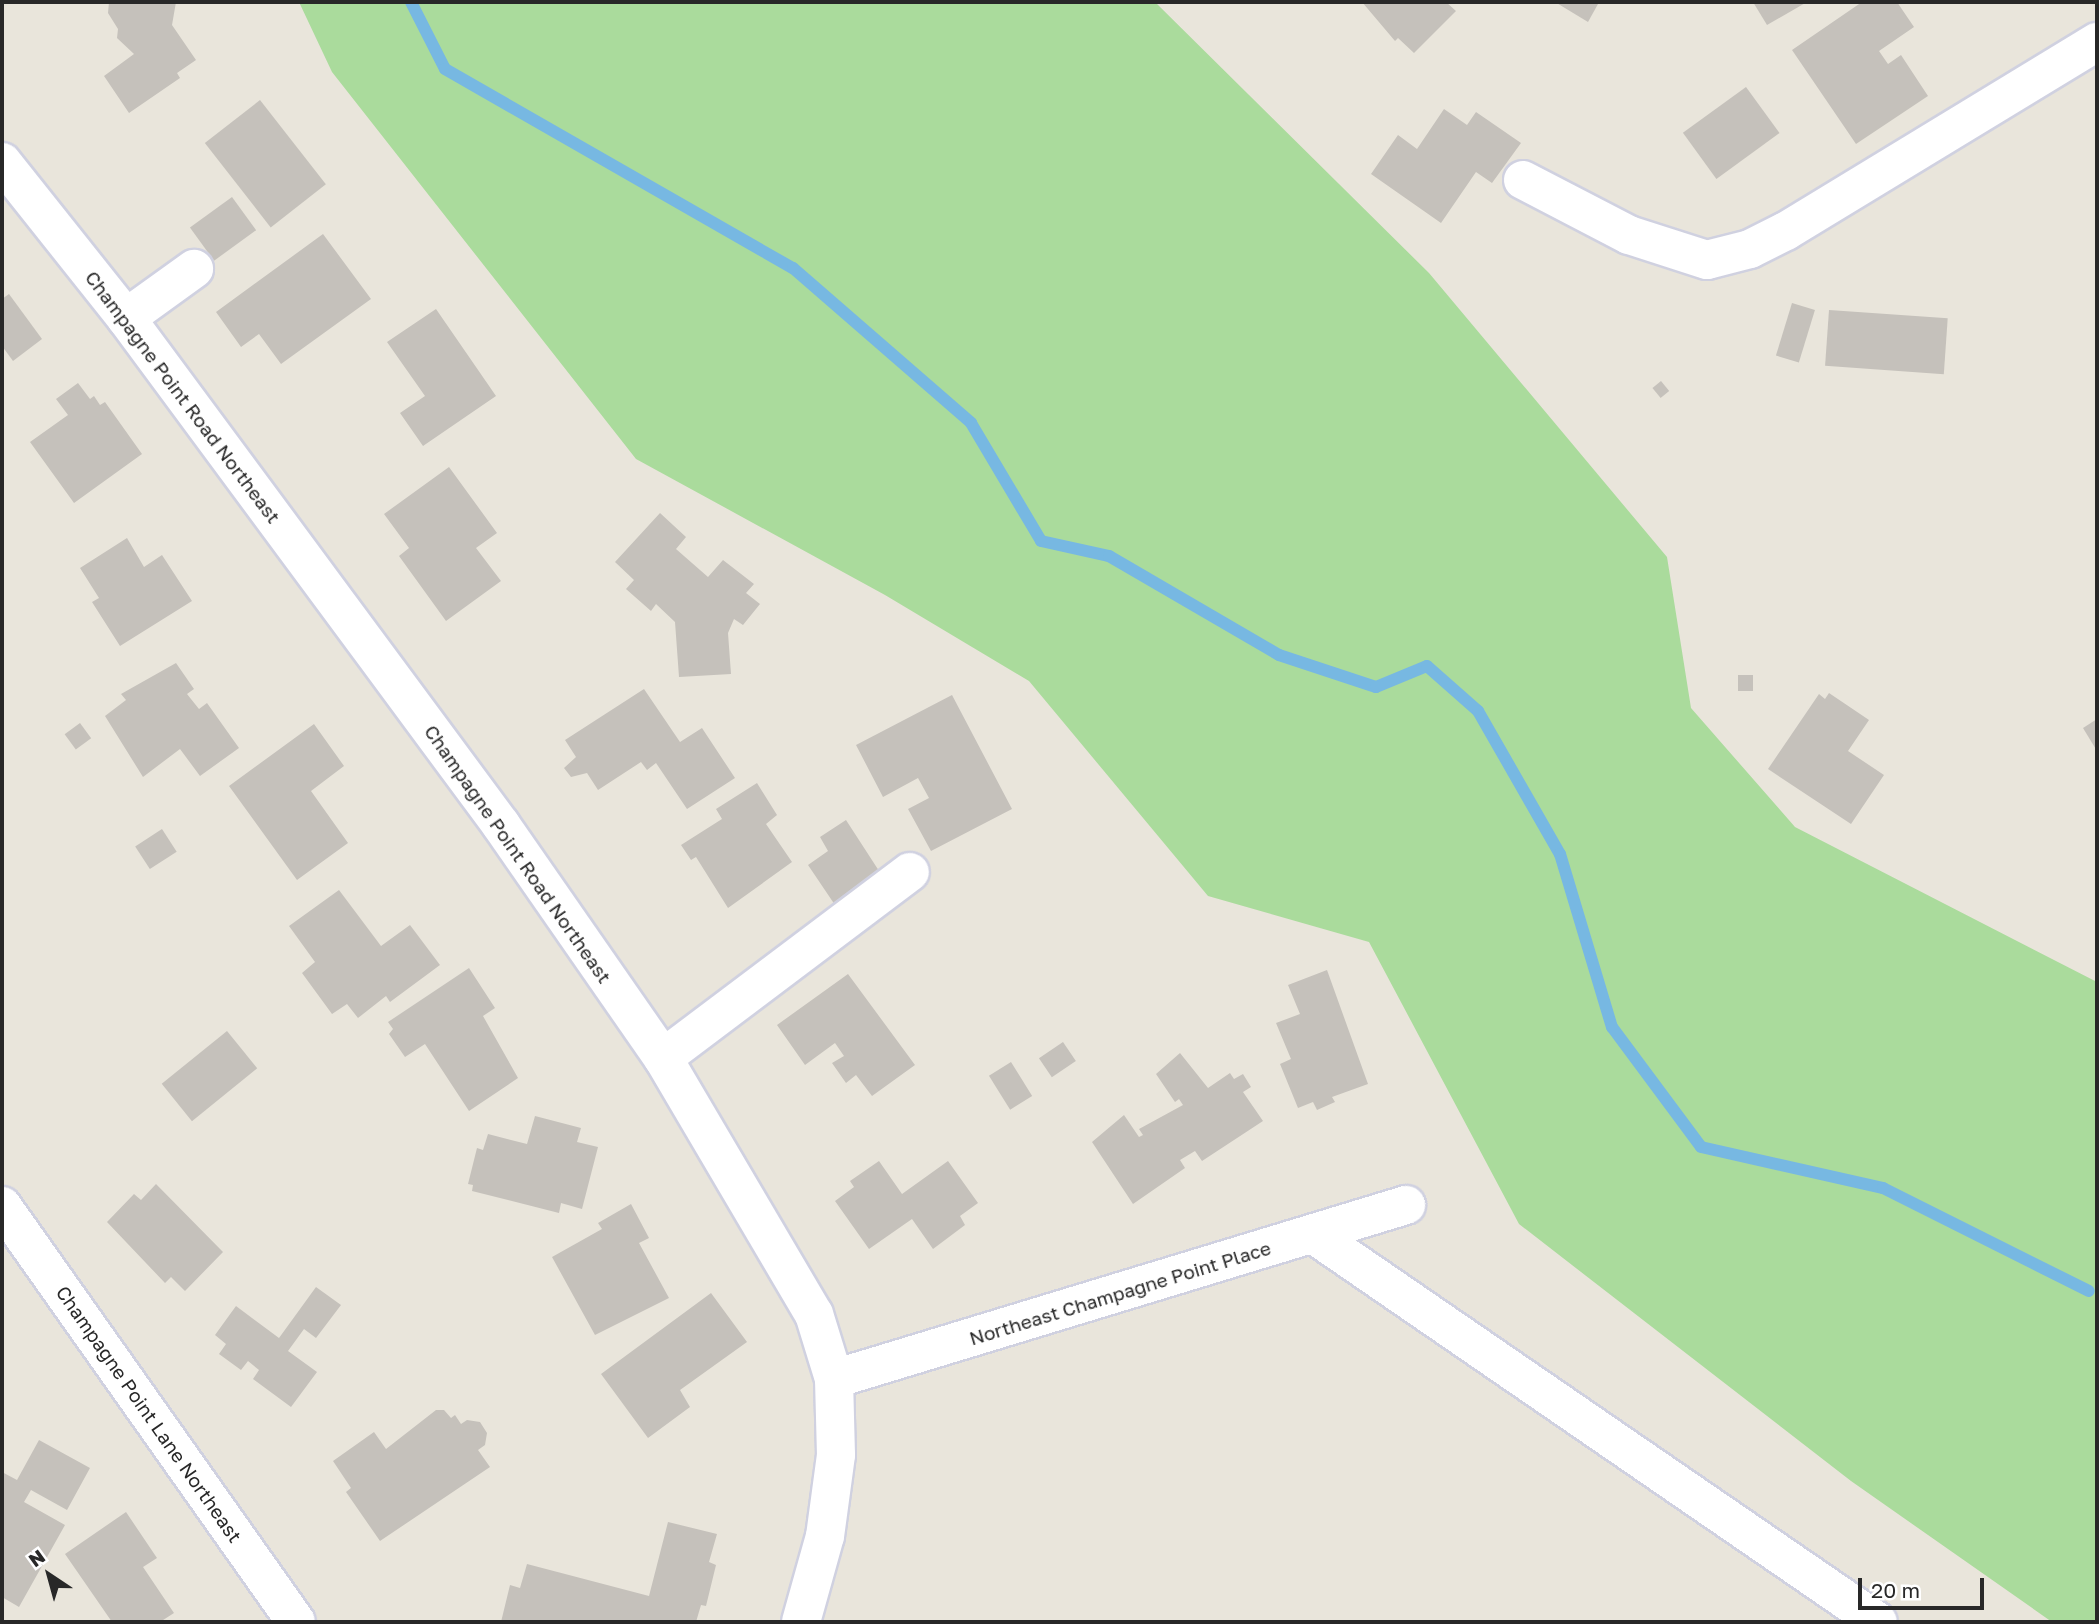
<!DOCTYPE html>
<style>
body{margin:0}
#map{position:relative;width:2099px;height:1624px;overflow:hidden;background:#e9e5db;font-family:"Golos Text",sans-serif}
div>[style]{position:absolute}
.green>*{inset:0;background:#aadb9c}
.stream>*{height:12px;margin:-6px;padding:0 6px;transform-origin:6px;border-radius:6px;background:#77b8e2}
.building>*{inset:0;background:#c5c1bb;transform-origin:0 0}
.roads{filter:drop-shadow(2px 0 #d0d1e0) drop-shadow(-2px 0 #d0d1e0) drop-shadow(0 2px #d0d1e0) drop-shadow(0 -2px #d0d1e0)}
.minor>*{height:38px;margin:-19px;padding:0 19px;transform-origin:19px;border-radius:19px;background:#fff}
span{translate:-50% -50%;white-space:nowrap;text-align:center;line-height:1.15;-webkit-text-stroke:7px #fff;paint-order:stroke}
.street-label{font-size:19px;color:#282828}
.frame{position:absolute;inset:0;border:4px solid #282828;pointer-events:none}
.north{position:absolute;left:14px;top:1540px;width:70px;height:70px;-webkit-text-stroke:5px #fff;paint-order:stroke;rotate:324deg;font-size:19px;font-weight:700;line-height:28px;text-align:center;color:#282828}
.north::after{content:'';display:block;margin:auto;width:24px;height:32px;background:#282828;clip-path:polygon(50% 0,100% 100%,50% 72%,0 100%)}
.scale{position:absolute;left:1858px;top:1578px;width:126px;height:32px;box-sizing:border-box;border:4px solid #282828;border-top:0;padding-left:9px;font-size:21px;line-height:24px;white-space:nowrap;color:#282828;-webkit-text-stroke:5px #fff;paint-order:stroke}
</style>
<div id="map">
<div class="green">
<i style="clip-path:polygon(299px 2px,1155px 2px,1429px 273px,1667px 557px,1691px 708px,1795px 827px,2097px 982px,2097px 1622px,2052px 1622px,1851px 1481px,1519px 1224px,1369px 942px,1208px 896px,1029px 681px,885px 595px,636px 459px,332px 72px)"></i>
</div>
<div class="stream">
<i style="left:411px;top:2px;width:75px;rotate:63.1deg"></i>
<i style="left:445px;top:69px;width:401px;rotate:29.8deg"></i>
<i style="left:793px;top:268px;width:236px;rotate:41deg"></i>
<i style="left:971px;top:423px;width:137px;rotate:59.3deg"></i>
<i style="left:1041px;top:541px;width:70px;rotate:12.4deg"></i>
<i style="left:1109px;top:556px;width:197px;rotate:30.2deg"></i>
<i style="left:1279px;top:655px;width:102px;rotate:18.3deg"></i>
<i style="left:1376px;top:687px;width:55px;rotate:-22.4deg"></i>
<i style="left:1427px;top:666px;width:68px;rotate:41.4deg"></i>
<i style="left:1478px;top:711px;width:165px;rotate:60.2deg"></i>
<i style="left:1560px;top:854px;width:181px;rotate:73.3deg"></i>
<i style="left:1612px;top:1027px;width:149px;rotate:53.4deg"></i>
<i style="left:1701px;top:1147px;width:187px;rotate:12.7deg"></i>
<i style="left:1883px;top:1188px;width:230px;rotate:26.6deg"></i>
</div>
<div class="building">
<i style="clip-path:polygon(109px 2px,176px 2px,172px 25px,196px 60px,177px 73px,180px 78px,129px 113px,104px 76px,134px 54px,117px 38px,118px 29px,108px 13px)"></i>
<i style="clip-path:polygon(1362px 2px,1446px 2px,1456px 11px,1414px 53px,1398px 38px,1395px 41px)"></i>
<i style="clip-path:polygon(1555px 2px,1594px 2px,1598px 4px,1588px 22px)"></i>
<i style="clip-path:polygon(1753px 2px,1807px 2px,1767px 25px)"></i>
<i style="clip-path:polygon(1862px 2px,1897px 2px,1914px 27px,1879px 51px,1888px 64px,1901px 55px,1928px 96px,1856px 144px,1792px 50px)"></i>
<i style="left:1746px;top:87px;width:57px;height:78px;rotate:54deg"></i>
<i style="left:260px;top:100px;width:107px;height:70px;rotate:52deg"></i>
<i style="clip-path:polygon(1444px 109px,1467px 125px,1476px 112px,1521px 143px,1492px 183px,1476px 172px,1441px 223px,1371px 174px,1398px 135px,1417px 149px)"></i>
<i style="left:232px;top:197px;width:41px;height:52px;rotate:54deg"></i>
<i style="clip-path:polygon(323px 234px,371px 299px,281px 364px,259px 334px,241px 347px,216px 312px)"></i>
<i style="clip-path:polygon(9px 294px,42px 339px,13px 361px,2px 346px,2px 299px)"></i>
<i style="left:1792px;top:303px;width:24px;height:55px;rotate:17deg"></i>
<i style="clip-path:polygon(436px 309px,496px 396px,423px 446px,400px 413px,425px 396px,387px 342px)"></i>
<i style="left:1829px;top:310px;width:119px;height:56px;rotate:4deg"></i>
<i style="left:1661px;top:381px;width:13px;height:11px;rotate:51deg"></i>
<i style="clip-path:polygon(78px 383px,90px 399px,94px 396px,100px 405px,105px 402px,142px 454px,74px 503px,30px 442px,68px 415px,56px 399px)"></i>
<i style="clip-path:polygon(449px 467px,497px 533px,476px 548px,501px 581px,446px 621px,399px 556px,409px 548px,384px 514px)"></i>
<i style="clip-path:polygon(660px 513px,686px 537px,676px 549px,708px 577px,723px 560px,754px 584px,746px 593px,760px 604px,743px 625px,734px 619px,728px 633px,731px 674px,679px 677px,675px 622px,656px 604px,651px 611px,626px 589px,634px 580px,615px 562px)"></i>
<i style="clip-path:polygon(127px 538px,144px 567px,162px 555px,192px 601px,120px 646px,92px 602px,99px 598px,80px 568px)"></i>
<i style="clip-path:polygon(176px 663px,194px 689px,187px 694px,199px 709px,207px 703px,239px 748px,200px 776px,180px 749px,143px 777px,105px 716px,126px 700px,121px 694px)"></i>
<i style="left:1738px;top:675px;width:15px;height:16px"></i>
<i style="clip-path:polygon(644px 689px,680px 742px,702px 728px,735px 778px,687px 809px,656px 763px,647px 770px,641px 762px,598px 790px,587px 773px,571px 777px,564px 768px,576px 757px,565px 740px)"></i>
<i style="clip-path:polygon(1829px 693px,1869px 720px,1848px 751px,1884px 775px,1851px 824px,1768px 769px,1819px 694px,1825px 699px)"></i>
<i style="clip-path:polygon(952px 695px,1012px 809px,931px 851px,908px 809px,929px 798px,918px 778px,883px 797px,856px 745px)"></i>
<i style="clip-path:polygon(2097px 719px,2097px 751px,2083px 728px)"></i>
<i style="left:80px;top:723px;width:19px;height:19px;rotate:54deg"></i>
<i style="clip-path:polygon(314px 724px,344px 766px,311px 791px,348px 843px,297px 880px,229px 786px)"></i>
<i style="clip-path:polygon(757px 783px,777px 815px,766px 824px,792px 862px,728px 908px,696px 857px,691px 860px,681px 845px,722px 819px,716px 809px)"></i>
<i style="clip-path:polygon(846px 820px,881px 874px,835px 905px,808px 865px,828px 851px,820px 837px)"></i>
<i style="left:162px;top:829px;width:27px;height:32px;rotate:57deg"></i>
<i style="clip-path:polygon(339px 890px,381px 946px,410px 925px,440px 965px,390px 1002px,386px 996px,358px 1018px,347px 1004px,332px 1014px,302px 973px,315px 962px,289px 926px)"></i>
<i style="clip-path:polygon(469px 968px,495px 1008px,483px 1016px,518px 1078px,469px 1111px,425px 1044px,405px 1057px,389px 1034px,393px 1029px,388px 1022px)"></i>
<i style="clip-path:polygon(1327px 970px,1368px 1084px,1332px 1097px,1335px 1102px,1317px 1110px,1313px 1102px,1298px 1108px,1280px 1064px,1291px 1059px,1276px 1023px,1300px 1014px,1288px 985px)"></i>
<i style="clip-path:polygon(848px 974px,915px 1065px,872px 1096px,856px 1075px,846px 1083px,832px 1063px,844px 1056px,835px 1043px,805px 1065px,777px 1025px)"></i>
<i style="left:227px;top:1031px;width:48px;height:84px;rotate:51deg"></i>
<i style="left:1063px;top:1042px;width:23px;height:29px;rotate:56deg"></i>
<i style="clip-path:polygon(1180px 1053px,1208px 1088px,1230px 1073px,1234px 1079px,1243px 1074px,1251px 1087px,1243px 1092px,1263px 1121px,1202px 1161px,1195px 1151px,1180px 1160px,1185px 1168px,1133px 1204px,1092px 1142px,1124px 1115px,1139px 1137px,1143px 1135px,1139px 1129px,1183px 1105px,1179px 1099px,1175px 1102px,1156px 1074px)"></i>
<i style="left:1011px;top:1062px;width:40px;height:26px;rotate:58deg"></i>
<i style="clip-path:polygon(535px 1116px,581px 1128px,577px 1142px,598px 1147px,582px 1209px,561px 1203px,559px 1213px,472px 1191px,473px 1185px,468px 1184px,477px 1148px,483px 1150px,488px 1134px,527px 1144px)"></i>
<i style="clip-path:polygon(879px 1161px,902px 1194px,948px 1161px,978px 1203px,960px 1216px,965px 1225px,933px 1249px,912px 1219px,869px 1249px,835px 1201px,854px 1187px,850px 1181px)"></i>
<i style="clip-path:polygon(156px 1184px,223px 1252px,185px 1291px,171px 1277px,165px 1283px,107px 1222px,134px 1194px,141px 1200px)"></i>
<i style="clip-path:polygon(631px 1204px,649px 1238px,639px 1243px,669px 1298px,595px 1335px,552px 1257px,602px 1229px,598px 1223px)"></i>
<i style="clip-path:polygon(316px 1287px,341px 1305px,316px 1338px,304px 1329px,288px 1351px,317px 1372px,291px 1407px,253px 1379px,259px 1370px,248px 1361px,241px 1370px,219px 1354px,226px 1344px,215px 1335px,236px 1306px,279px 1338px)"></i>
<i style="clip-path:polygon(711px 1293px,747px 1342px,680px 1390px,690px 1407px,648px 1438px,601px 1374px)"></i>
<i style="clip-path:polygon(436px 1410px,444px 1410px,451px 1418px,455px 1415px,461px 1424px,467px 1420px,480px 1422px,487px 1433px,485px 1445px,478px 1450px,490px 1467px,380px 1541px,346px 1492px,351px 1488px,333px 1461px,374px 1432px,386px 1449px)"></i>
<i style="clip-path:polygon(39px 1440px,90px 1468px,67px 1510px,31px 1490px,24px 1502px,65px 1525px,19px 1607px,2px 1597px,2px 1472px,17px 1480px)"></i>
<i style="clip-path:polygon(126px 1512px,157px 1558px,143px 1567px,174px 1613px,160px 1622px,112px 1622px,65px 1554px)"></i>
<i style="clip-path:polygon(668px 1522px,717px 1534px,709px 1562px,716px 1565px,706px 1606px,701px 1605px,696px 1622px,501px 1622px,510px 1585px,520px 1588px,527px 1564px,649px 1596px)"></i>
</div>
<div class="roads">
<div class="minor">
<i style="left:2px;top:162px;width:199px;rotate:51.5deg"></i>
<i style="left:126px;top:318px;width:631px;rotate:53.51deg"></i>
<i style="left:501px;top:825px;width:284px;rotate:55.2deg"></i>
<i style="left:663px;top:1058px;width:297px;rotate:59.5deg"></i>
<i style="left:814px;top:1314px;width:68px;rotate:72.9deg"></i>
<i style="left:834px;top:1379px;width:76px;rotate:88.5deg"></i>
<i style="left:836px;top:1455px;width:82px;rotate:97.7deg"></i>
<i style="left:825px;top:1536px;width:89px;rotate:105.6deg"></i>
<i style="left:1523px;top:180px;width:119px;rotate:27.4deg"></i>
<i style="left:1629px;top:235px;width:82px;rotate:17.8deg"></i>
<i style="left:1707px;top:260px;width:44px;rotate:-14.3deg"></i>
<i style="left:1750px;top:249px;width:40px;rotate:-26.6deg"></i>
<i style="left:1786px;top:231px;width:364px;rotate:-31.3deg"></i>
<i style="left:126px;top:318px;width:84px;rotate:-35.8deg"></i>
<i style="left:663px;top:1058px;width:309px;rotate:-37deg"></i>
<i style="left:2px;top:1206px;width:509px;rotate:54.75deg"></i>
<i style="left:1313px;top:1234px;width:685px;rotate:34.48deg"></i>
<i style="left:834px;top:1379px;width:598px;rotate:-16.92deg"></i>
</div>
</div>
<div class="street-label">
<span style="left:183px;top:397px;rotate:53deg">Champagne Point Road Northeast</span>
<span style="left:518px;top:854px;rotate:55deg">Champagne Point Road Northeast</span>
<span style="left:1120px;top:1293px;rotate:-17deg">Northeast Champagne Point Place</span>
<span style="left:149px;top:1414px;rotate:55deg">Champagne Point Lane Northeast</span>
</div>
<div class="frame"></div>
<div class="north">N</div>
<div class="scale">20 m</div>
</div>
